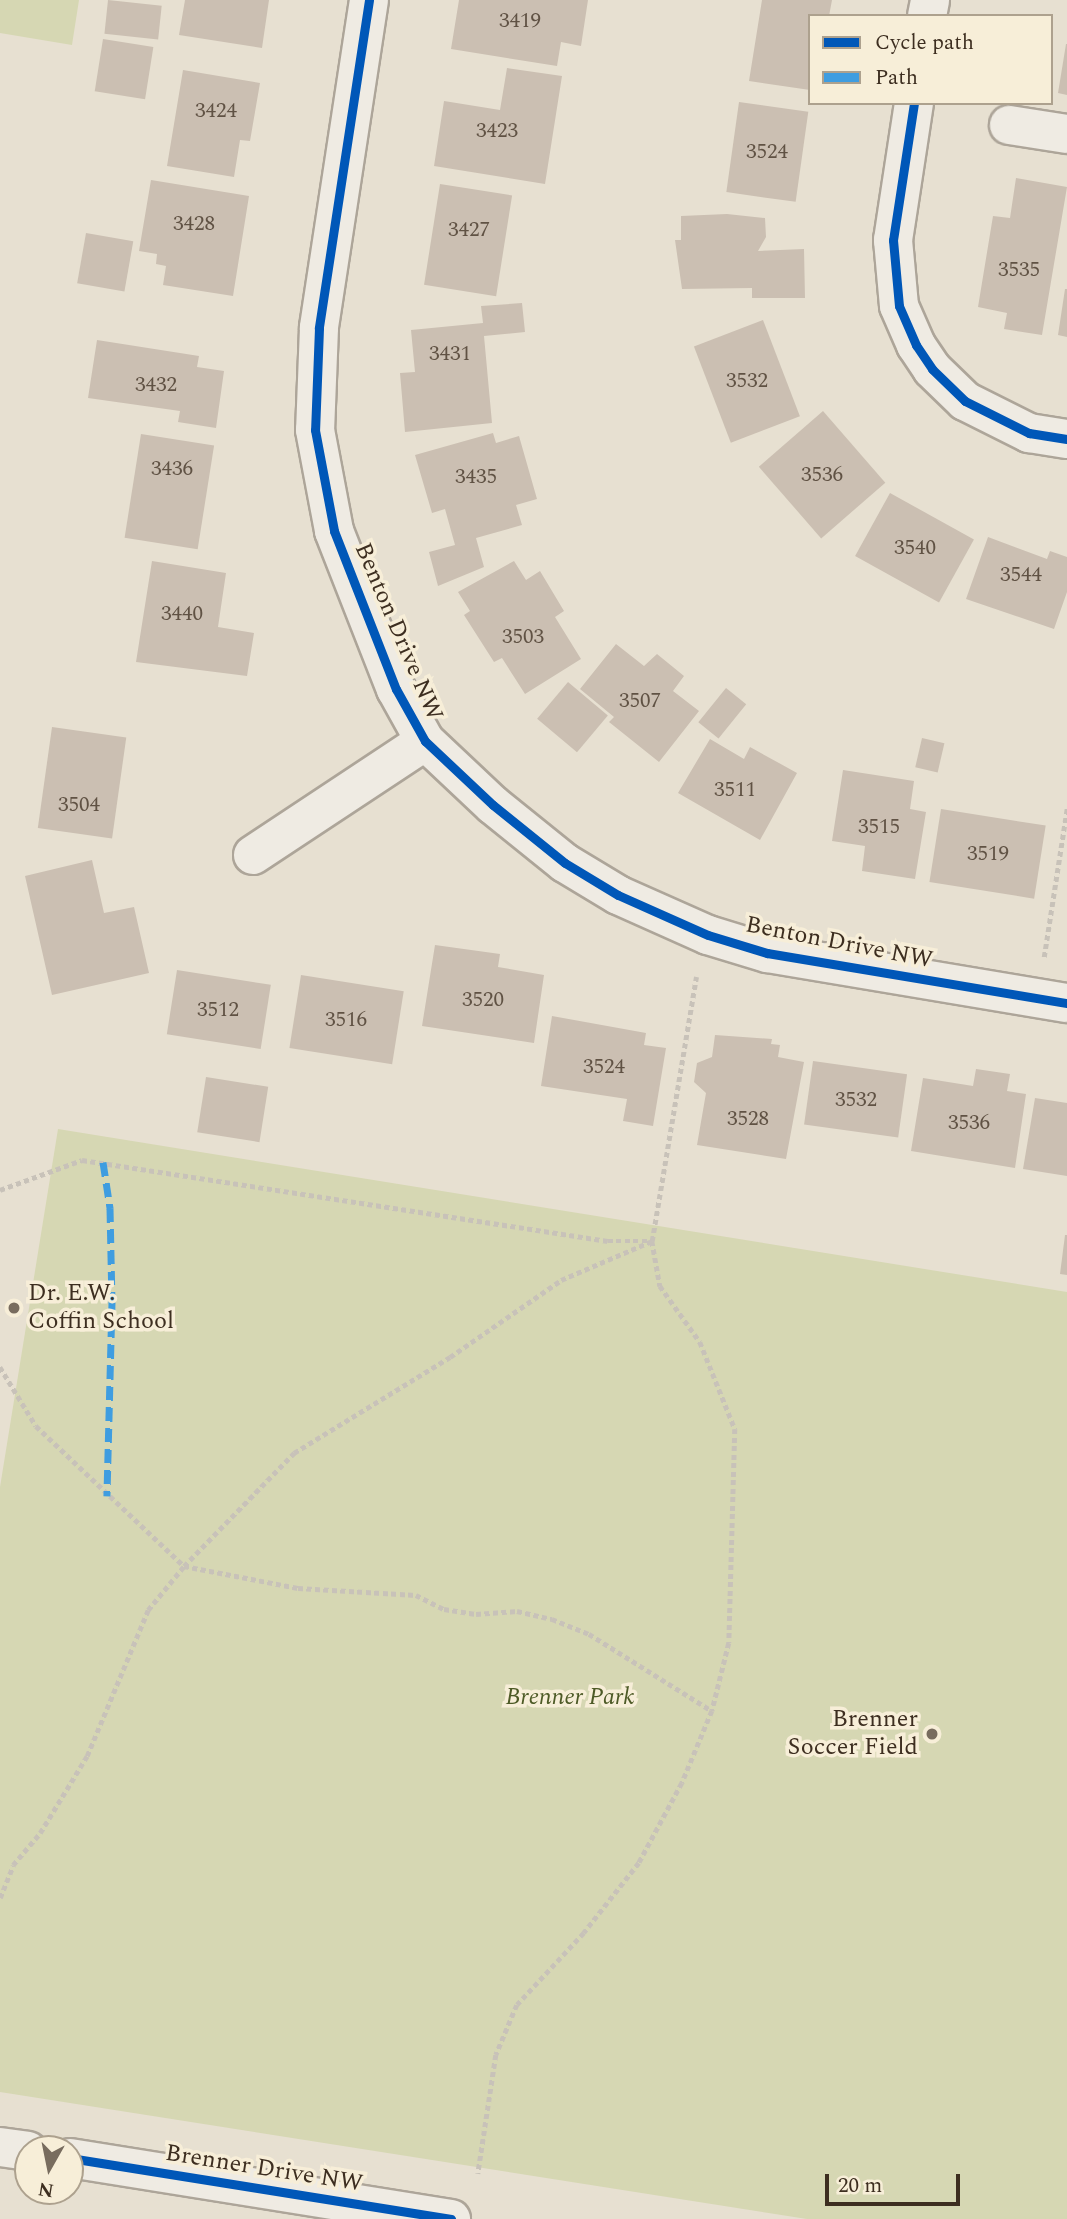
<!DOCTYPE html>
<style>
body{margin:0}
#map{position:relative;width:1067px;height:2219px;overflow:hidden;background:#e7e0d1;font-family:Spectral,serif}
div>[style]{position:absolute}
.green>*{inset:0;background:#d6d7b3}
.building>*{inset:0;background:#cbbfb2;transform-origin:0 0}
.path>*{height:4.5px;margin-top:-2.25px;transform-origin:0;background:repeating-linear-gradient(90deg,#c8c2b9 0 5px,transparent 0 8.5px)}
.roads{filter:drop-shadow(2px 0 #ada599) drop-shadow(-2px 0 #ada599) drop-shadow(0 2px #ada599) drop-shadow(0 -2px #ada599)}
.minor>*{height:38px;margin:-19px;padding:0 19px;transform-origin:19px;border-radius:19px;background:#efebe3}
.quiet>*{height:7px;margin-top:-3.5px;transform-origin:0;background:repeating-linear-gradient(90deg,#3f9de0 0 14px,transparent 0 21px)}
.cycleway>*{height:9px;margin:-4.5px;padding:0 4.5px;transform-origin:4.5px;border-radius:4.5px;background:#0057b8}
.dots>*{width:19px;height:19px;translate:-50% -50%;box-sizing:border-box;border:4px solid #f7eed8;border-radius:50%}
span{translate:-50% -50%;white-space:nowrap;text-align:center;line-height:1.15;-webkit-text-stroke:7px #f7eed8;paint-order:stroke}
.number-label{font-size:21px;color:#605244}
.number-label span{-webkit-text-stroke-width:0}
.street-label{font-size:24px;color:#3d2e20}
.poi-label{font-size:24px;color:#3d2e20}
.left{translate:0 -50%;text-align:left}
.right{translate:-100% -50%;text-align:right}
.park-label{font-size:24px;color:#4d5a26;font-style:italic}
.legend{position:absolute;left:808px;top:14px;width:245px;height:91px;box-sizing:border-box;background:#f7eed8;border:2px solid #ada18e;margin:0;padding:9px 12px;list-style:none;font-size:21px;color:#3d2e20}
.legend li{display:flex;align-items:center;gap:14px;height:35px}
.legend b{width:35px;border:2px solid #ada18e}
.north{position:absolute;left:14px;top:2135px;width:70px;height:70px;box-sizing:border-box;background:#f7eed8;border:2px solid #ada18e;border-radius:50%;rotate:189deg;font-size:19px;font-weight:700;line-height:28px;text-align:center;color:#3d2e20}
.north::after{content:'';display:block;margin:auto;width:24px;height:32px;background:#786c5e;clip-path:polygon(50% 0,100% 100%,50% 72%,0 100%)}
.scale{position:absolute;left:825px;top:2174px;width:135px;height:32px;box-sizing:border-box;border:4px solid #3d2e20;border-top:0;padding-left:9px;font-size:21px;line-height:24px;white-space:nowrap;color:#3d2e20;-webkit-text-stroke:5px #f7eed8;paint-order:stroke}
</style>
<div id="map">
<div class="green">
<i style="clip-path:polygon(0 0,79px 0,72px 45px,0 33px)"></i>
<i style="clip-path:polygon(58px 1129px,1067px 1292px,1067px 2219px,807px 2219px,0 2092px,0 1487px)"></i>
</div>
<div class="building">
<i style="left:108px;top:0;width:54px;height:34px;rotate:6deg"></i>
<i style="clip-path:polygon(185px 0,269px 0,262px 48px,179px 35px)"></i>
<i style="clip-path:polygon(459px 0,588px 0,581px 46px,561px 42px,557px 66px,451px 49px)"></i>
<i style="clip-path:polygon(762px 0,832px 0,829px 16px,810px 16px,810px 90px,749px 81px)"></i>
<i style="left:103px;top:39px;width:51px;height:53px;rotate:9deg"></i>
<i style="clip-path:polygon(1066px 44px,1067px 44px,1067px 95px,1058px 93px)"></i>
<i style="clip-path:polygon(507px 68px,562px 76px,545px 184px,434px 166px,444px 101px,500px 110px)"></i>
<i style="clip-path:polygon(183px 70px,260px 83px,250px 141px,240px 140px,234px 177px,167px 166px)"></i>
<i style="left:739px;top:102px;width:70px;height:91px;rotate:8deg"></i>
<i style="clip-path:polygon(1016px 178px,1067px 187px,1042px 335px,1004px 329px,1007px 313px,978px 307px,993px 216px,1010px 218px)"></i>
<i style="clip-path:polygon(151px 180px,249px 196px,233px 296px,163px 285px,166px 266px,156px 264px,157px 254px,139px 251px)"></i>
<i style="left:440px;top:184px;width:73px;height:102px;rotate:9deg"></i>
<i style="clip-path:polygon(727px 214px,765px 218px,766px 237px,758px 251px,804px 249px,805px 298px,752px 298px,752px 288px,682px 289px,675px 240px,681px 240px,681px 216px)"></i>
<i style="left:86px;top:233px;width:48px;height:51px;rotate:10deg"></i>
<i style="clip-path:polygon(1065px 289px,1067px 289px,1067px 337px,1058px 335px)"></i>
<i style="clip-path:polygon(522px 303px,525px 332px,484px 336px,492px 423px,405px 432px,400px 373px,415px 372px,411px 330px,483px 323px,481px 306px)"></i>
<i style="left:763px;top:320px;width:103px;height:74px;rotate:69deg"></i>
<i style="clip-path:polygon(97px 340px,199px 356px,197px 367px,224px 371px,216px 428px,178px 422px,180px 411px,88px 398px)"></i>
<i style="left:823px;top:411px;width:95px;height:85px;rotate:49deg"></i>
<i style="clip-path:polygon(493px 433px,496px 443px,519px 436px,537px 499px,516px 505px,522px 525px,476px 538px,484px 567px,438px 586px,429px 552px,455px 545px,445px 509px,432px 513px,415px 455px)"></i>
<i style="left:141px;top:434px;width:74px;height:105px;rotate:9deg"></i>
<i style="left:890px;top:493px;width:96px;height:72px;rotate:29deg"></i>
<i style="clip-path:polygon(988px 537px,1047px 559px,1050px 551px,1067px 557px,1067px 592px,1054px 629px,966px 599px)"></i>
<i style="clip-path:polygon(152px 561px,226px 573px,218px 627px,254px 633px,247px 676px,136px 662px)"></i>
<i style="clip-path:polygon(514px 561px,526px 580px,540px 571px,564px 611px,555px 617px,581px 659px,525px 694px,502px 658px,494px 662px,464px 615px,470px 611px,458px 592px)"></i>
<i style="clip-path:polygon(616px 644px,644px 666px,657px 654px,684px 676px,673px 691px,699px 711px,659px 762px,609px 722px,614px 717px,580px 689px)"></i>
<i style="left:568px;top:682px;width:52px;height:48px;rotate:40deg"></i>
<i style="left:726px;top:688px;width:26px;height:44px;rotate:39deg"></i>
<i style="left:52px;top:727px;width:75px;height:102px;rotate:8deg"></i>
<i style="left:922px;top:738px;width:23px;height:30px;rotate:13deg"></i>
<i style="clip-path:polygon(710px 739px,744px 759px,750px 747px,797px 773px,760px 840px,678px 793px)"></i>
<i style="clip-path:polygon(843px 770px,914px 781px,910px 809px,926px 812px,915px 879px,862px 871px,865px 846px,832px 841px)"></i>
<i style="left:941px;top:809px;width:106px;height:74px;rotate:9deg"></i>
<i style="clip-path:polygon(92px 860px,104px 913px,134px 907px,149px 973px,52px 995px,25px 876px)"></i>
<i style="clip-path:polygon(435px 945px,500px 954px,498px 967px,544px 975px,534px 1043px,422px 1026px)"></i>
<i style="left:177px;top:970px;width:95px;height:65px;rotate:9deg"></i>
<i style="left:301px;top:975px;width:104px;height:74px;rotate:9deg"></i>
<i style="clip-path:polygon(552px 1016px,646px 1033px,644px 1045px,666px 1048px,653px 1126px,623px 1121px,627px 1099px,541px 1086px)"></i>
<i style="clip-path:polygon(715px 1035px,772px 1039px,771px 1044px,780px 1045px,778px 1057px,804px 1062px,786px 1159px,697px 1145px,706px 1093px,694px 1082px,697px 1063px,712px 1057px)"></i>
<i style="left:813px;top:1061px;width:95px;height:64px;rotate:8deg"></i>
<i style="clip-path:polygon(976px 1069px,1010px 1074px,1007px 1091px,1026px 1094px,1015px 1168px,911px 1151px,923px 1078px,973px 1086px)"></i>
<i style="left:206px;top:1077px;width:63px;height:56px;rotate:9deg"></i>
<i style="clip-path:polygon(1035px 1098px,1067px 1103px,1067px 1176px,1023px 1169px)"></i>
<i style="clip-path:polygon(1065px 1235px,1067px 1235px,1067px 1275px,1060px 1274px)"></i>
</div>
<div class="path">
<i style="left:1044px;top:957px;width:150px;rotate:-81.2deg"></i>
<i style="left:0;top:1190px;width:87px;rotate:-20.1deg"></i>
<i style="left:82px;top:1160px;width:532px;rotate:8.75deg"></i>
<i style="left:608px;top:1241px;width:44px"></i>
<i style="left:652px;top:1241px;width:268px;rotate:-80.5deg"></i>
<i style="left:0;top:1367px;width:69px;rotate:58.6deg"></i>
<i style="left:36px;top:1426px;width:204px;rotate:43.4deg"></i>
<i style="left:184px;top:1566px;width:116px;rotate:10.9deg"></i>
<i style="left:298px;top:1588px;width:118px;rotate:3.4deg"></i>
<i style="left:416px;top:1595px;width:31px;rotate:27deg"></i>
<i style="left:444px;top:1609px;width:32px;rotate:9deg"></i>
<i style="left:476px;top:1614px;width:41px;rotate:-4.2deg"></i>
<i style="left:517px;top:1611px;width:36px;rotate:13deg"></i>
<i style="left:552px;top:1619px;width:40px;rotate:22deg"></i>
<i style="left:589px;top:1634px;width:145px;rotate:32deg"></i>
<i style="left:0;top:1898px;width:35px;rotate:-68deg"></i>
<i style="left:13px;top:1865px;width:42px;rotate:-49.8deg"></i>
<i style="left:40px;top:1833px;width:90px;rotate:-58.6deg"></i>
<i style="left:87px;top:1756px;width:158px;rotate:-67.3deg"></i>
<i style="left:148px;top:1610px;width:57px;rotate:-50.7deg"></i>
<i style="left:184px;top:1566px;width:158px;rotate:-45.8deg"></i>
<i style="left:294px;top:1453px;width:183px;rotate:-31.6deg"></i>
<i style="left:450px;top:1357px;width:135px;rotate:-34.7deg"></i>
<i style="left:561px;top:1280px;width:99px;rotate:-23.2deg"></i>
<i style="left:652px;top:1241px;width:46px;rotate:79.9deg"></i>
<i style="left:660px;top:1286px;width:69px;rotate:54.5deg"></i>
<i style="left:700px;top:1342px;width:94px;rotate:68.1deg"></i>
<i style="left:735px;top:1429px;width:214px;rotate:91.6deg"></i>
<i style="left:729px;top:1643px;width:70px;rotate:104deg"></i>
<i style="left:712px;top:1711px;width:78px;rotate:112.6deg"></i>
<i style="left:682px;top:1783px;width:91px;rotate:118.3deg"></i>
<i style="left:639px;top:1863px;width:89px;rotate:128.2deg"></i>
<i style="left:584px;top:1933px;width:98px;rotate:132.9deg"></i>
<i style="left:517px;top:2005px;width:54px;rotate:112.8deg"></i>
<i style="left:496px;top:2055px;width:120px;rotate:98.6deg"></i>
</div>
<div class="roads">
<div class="minor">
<i style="left:369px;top:0;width:332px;rotate:98.7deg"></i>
<i style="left:319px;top:328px;width:102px;rotate:92.2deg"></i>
<i style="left:315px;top:430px;width:103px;rotate:79.3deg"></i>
<i style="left:334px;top:531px;width:170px;rotate:68.6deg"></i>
<i style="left:396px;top:689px;width:60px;rotate:60.9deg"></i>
<i style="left:425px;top:741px;width:93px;rotate:43.3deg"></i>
<i style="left:493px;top:805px;width:92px;rotate:38.9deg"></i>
<i style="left:565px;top:863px;width:62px;rotate:31.1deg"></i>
<i style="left:618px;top:895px;width:98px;rotate:24deg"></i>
<i style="left:708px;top:935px;width:62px;rotate:17deg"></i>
<i style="left:767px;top:953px;width:304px;rotate:9.5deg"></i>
<i style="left:927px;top:16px;width:16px;rotate:-79deg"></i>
<i style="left:914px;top:103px;width:139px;rotate:98.7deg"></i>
<i style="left:893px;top:240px;width:66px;rotate:84.8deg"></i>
<i style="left:899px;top:306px;width:43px;rotate:66.4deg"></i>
<i style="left:916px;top:345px;width:29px;rotate:56deg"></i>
<i style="left:932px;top:369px;width:46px;rotate:44.1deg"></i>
<i style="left:965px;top:401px;width:72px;rotate:26.6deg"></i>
<i style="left:1029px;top:433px;width:38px;rotate:9deg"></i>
<i style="left:1009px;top:125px;width:59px;rotate:8.8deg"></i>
<i style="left:253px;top:855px;width:206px;rotate:-33.5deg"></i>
<i style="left:0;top:2147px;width:28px;rotate:8deg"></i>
<i style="left:70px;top:2158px;width:386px;rotate:9.1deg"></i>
</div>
</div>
<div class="quiet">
<i style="left:103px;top:1162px;width:47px;rotate:81.3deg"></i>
<i style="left:110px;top:1208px;width:94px;rotate:88.8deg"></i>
<i style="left:112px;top:1302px;width:194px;rotate:91.5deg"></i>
</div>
<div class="cycleway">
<i style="left:369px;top:0;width:332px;rotate:98.7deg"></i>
<i style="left:319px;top:328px;width:102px;rotate:92.2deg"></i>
<i style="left:315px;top:430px;width:103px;rotate:79.3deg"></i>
<i style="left:334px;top:531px;width:170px;rotate:68.6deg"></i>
<i style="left:396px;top:689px;width:60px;rotate:60.9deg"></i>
<i style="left:425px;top:741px;width:93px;rotate:43.3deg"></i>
<i style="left:493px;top:805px;width:92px;rotate:38.9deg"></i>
<i style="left:565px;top:863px;width:62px;rotate:31.1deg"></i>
<i style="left:618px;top:895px;width:98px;rotate:24deg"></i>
<i style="left:708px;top:935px;width:62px;rotate:17deg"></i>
<i style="left:767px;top:953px;width:304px;rotate:9.5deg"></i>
<i style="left:914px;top:103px;width:139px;rotate:98.7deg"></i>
<i style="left:893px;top:240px;width:66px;rotate:84.8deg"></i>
<i style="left:899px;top:306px;width:43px;rotate:66.4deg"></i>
<i style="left:916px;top:345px;width:29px;rotate:56deg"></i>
<i style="left:932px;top:369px;width:46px;rotate:44.1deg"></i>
<i style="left:965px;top:401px;width:72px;rotate:26.6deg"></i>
<i style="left:1029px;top:433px;width:38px;rotate:9deg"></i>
<i style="left:70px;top:2158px;width:386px;rotate:9.1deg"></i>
</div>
<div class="dots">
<i style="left:14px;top:1308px;background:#786c5e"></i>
<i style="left:932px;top:1734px;background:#786c5e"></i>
</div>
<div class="number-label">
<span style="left:520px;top:21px">3419</span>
<span style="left:216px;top:111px">3424</span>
<span style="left:497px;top:131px">3423</span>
<span style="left:767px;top:152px">3524</span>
<span style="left:194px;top:224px">3428</span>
<span style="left:469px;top:230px">3427</span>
<span style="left:1019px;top:270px">3535</span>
<span style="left:450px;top:354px">3431</span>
<span style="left:747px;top:381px">3532</span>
<span style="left:156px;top:385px">3432</span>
<span style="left:172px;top:469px">3436</span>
<span style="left:822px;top:475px">3536</span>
<span style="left:476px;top:477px">3435</span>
<span style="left:915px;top:548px">3540</span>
<span style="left:1021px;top:575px">3544</span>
<span style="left:182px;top:614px">3440</span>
<span style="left:523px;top:637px">3503</span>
<span style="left:640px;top:701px">3507</span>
<span style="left:735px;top:790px">3511</span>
<span style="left:79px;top:805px">3504</span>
<span style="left:879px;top:827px">3515</span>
<span style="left:988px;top:854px">3519</span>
<span style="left:483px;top:1000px">3520</span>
<span style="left:218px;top:1010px">3512</span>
<span style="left:346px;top:1020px">3516</span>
<span style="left:604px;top:1067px">3524</span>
<span style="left:856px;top:1100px">3532</span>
<span style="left:748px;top:1119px">3528</span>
<span style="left:969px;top:1123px">3536</span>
</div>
<div class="street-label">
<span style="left:398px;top:632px;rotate:67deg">Benton Drive NW</span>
<span style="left:839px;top:943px;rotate:11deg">Benton Drive NW</span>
<span style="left:264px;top:2169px;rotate:9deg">Brenner Drive NW</span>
</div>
<div class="poi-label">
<span class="left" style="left:28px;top:1308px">Dr. E.W.<br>Coffin School</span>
<span class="right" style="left:918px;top:1734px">Brenner<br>Soccer Field</span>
</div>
<div class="park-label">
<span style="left:570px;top:1698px">Brenner Park</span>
</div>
<ul class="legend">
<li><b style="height:9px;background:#0057b8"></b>Cycle path</li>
<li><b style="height:9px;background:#3f9de0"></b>Path</li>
</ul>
<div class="north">N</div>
<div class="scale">20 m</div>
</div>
